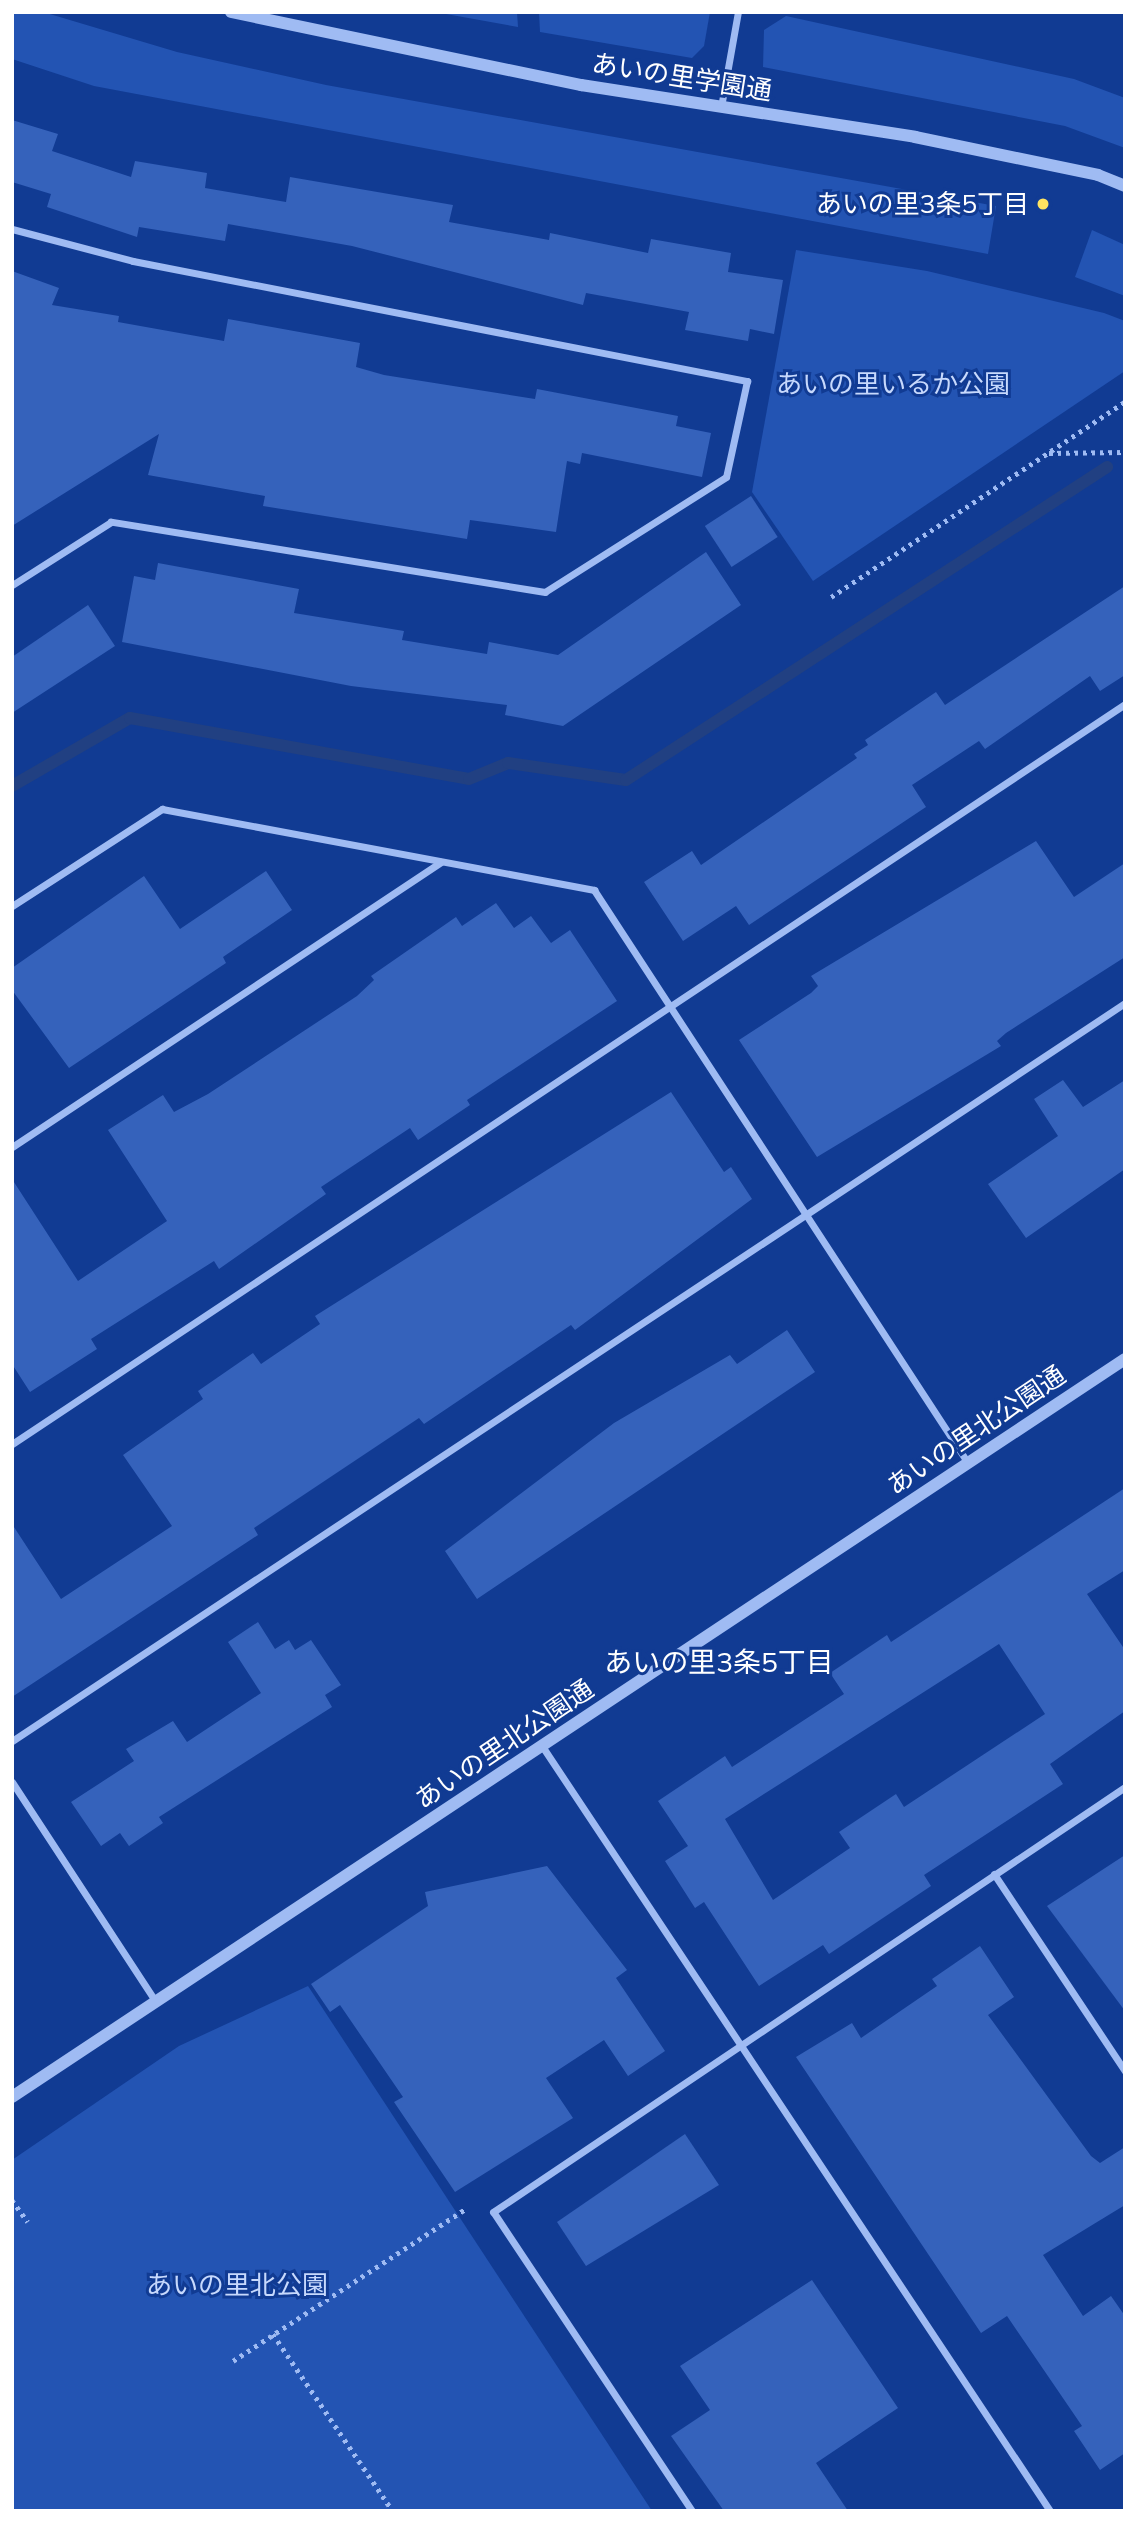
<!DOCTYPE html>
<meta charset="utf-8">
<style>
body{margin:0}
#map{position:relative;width:1137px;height:2523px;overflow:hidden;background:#113b93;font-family:Mulish,"Noto Sans JP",sans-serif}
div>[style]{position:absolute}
.green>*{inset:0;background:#2354b3}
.stream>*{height:12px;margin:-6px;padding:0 6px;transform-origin:6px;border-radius:6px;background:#214082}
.building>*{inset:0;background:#3562bb;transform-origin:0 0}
.path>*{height:4.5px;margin-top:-2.25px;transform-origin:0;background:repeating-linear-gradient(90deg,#9fbbf3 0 3.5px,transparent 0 8.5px)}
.minor>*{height:7px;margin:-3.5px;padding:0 3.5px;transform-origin:3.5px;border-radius:3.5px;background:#9fbbf3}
.tertiary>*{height:12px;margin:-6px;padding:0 6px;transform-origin:6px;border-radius:6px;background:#9fbbf3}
.dots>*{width:19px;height:19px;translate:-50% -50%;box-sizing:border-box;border:4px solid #113b93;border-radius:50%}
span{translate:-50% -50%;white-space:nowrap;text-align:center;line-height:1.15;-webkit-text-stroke:6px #113b93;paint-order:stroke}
.street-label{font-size:26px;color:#fff}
.poi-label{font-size:26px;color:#fff}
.right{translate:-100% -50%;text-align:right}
.park-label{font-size:26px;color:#c7d9fd}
.neighbourhood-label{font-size:28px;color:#fff}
.frame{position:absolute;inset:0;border:14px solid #fff;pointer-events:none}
</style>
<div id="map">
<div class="green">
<i style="clip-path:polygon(12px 12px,43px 12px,177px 52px,326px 85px,996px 206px,988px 254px,94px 86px,12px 59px)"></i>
<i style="clip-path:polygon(435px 12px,517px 12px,518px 27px)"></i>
<i style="clip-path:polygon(539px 12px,710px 12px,704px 46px,692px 58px,540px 32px)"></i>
<i style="clip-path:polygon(786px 16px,1074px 79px,1125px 98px,1125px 148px,1065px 126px,763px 67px,764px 30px)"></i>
<i style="clip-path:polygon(1092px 230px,1125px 245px,1125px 296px,1075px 277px)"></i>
<i style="clip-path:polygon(796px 250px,927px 271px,1104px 313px,1125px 321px,1125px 371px,813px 581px,752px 492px)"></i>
<i style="clip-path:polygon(308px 1986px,652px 2511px,12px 2511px,12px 2160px,179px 2046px)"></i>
</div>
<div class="stream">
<i style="left:12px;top:786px;width:136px;rotate:-30deg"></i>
<i style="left:130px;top:718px;width:344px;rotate:10.2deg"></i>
<i style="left:469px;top:779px;width:42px;rotate:-22.3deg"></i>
<i style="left:508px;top:763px;width:119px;rotate:8.2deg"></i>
<i style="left:626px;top:780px;width:574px;rotate:-33.05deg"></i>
</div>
<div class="building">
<i style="clip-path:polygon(12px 120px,58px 134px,52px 151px,131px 177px,135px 161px,207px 173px,205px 188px,286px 202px,290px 177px,453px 205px,449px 222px,549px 240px,550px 233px,648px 253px,651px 239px,731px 253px,728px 272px,783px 280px,774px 334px,750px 329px,748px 341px,685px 330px,689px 312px,586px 293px,583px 305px,352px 246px,228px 224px,225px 241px,139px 227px,137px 237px,47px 207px,51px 194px,12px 182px)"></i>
<i style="clip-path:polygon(12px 271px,59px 288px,52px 305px,119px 316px,118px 322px,224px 341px,228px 319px,360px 343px,356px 367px,384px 375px,535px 399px,537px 389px,678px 416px,676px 426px,711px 433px,702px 477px,582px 453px,580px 464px,567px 461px,556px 532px,470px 520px,467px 539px,263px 506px,265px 496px,148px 475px,159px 434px,12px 526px)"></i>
<i style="left:751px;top:496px;width:49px;height:55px;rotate:57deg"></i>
<i style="clip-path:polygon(706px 552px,741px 605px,563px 726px,505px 715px,507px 705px,351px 686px,122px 642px,134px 576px,155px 580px,158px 563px,299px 589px,294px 613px,404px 631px,402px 640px,487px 654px,489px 642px,558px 655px)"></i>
<i style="clip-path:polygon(1125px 586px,1125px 675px,1100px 691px,1090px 676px,985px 749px,979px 741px,912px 785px,926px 807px,749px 925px,736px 906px,683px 941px,644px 882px,692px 851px,701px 865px,857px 758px,854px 754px,868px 745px,865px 740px,936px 692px,945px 705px)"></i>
<i style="clip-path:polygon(88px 605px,115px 646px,12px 713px,12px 657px)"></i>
<i style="clip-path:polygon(1036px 841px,1074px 897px,1125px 863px,1125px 957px,1006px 1033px,997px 1041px,1001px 1046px,817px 1157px,739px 1040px,811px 993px,818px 986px,811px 976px)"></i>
<i style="clip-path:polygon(266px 871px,292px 910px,223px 957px,226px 963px,69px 1068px,12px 990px,12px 968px,144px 876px,180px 929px)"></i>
<i style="clip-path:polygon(496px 903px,514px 928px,531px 916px,551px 943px,570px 930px,617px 1001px,467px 1100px,470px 1105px,418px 1140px,410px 1128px,321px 1187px,326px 1194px,219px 1269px,214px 1261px,91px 1339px,97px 1349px,30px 1392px,12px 1364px,12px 1179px,78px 1281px,167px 1221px,108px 1130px,163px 1095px,174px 1112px,208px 1094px,357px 996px,374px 980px,371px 976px,456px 917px,462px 926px)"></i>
<i style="clip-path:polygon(1063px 1080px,1083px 1107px,1125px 1080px,1125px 1169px,1026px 1238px,988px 1184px,1058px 1136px,1034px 1099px)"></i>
<i style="clip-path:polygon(671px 1092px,724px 1172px,731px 1167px,752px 1199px,575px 1330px,571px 1325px,424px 1424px,419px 1418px,254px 1528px,258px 1535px,12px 1697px,12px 1524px,61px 1599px,172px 1526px,123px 1455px,203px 1399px,198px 1391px,253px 1353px,261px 1364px,320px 1324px,315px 1316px)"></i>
<i style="clip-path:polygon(787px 1330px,815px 1372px,477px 1599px,445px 1551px,614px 1423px,730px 1355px,737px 1364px)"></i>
<i style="clip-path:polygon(evenodd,1125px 1488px,1125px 1570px,1087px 1594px,1125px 1650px,1125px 1711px,1050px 1764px,1063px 1784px,924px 1875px,931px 1886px,829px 1954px,823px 1945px,759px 1986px,704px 1902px,695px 1908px,665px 1861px,688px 1846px,658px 1801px,725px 1756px,732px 1767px,844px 1694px,830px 1673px,887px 1635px,891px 1642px,1125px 1488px,999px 1644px,1045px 1714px,904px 1807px,896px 1794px,839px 1832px,850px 1848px,773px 1900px,725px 1819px,999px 1644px)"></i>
<i style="clip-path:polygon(258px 1622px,275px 1649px,289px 1640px,295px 1650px,311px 1640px,341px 1685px,325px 1695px,332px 1707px,159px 1817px,163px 1823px,129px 1846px,120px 1833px,101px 1846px,71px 1802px,134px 1761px,126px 1749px,173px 1721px,187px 1742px,261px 1693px,228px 1642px)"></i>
<i style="clip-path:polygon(1125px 1855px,1125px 2011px,1047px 1906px)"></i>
<i style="clip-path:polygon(547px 1866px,627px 1970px,616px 1978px,665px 2051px,628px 2076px,604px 2040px,546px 2078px,573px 2118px,455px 2192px,394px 2102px,403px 2097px,340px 2005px,330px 2012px,311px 1984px,428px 1906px,425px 1892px)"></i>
<i style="clip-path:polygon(980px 1946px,1014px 1997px,988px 2015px,1091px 2156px,1100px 2163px,1125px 2147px,1125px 2205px,1043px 2255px,1083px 2316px,1111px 2296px,1125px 2316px,1125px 2453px,1100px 2470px,1074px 2431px,1082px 2426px,1007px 2316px,981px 2333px,796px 2057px,852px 2023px,861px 2038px,937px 1986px,932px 1979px)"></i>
<i style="clip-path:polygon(685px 2134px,719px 2185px,586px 2266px,557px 2222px)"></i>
<i style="clip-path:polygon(812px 2280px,898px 2408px,816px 2463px,848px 2511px,724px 2511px,671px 2436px,710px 2410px,680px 2366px)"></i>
</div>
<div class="path">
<i style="left:1049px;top:453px;width:76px;rotate:-0.8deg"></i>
<i style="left:831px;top:597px;width:353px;rotate:-33.6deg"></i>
<i style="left:12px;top:2200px;width:27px;rotate:54deg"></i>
<i style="left:273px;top:2334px;width:214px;rotate:55.9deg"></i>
<i style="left:233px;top:2361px;width:276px;rotate:-33.2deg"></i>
</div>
<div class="minor">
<i style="left:721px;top:107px;width:97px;rotate:-79.9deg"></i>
<i style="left:12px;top:229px;width:125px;rotate:14.8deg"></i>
<i style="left:133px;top:261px;width:626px;rotate:11.06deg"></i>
<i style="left:747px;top:381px;width:98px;rotate:102.3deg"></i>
<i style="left:726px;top:477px;width:214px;rotate:147.6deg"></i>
<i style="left:545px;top:592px;width:440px;rotate:-170.8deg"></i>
<i style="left:111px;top:522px;width:117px;rotate:147.5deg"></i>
<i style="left:12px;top:906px;width:179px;rotate:-32.9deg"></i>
<i style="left:162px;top:809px;width:440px;rotate:10.6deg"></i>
<i style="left:594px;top:890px;width:684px;rotate:56.87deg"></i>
<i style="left:12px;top:1147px;width:515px;rotate:-33.6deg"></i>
<i style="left:12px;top:1444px;width:1337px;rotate:-33.62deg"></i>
<i style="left:12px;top:1741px;width:1335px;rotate:-33.55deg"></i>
<i style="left:542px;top:1746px;width:918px;rotate:56.41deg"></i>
<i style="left:12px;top:1782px;width:263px;rotate:56.8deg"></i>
<i style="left:994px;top:1874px;width:237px;rotate:56.4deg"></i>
<i style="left:692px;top:2511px;width:359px;rotate:-123.6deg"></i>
<i style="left:493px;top:2212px;width:762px;rotate:-33.92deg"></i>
</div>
<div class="tertiary">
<i style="left:231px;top:12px;width:358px;rotate:11.8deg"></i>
<i style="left:581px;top:85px;width:338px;rotate:8.8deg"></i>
<i style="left:915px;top:137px;width:187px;rotate:11.7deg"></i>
<i style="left:1098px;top:175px;width:29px;rotate:22deg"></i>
<i style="left:12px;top:2097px;width:1335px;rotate:-33.55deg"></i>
</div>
<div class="dots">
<i style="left:1043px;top:204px;background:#ffe461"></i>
</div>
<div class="street-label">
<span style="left:682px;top:77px;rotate:9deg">あいの里学園通</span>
<span style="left:976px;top:1430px;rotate:-34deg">あいの里北公園通</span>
<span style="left:504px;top:1744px;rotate:-34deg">あいの里北公園通</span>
</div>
<div class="poi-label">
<span class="right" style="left:1029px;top:204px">あいの里3条5丁目</span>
</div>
<div class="park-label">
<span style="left:893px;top:384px">あいの里いるか公園</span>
<span style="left:237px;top:2285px">あいの里北公園</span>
</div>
<div class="neighbourhood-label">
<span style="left:719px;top:1662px">あいの里3条5丁目</span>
</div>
<div class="frame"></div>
</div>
